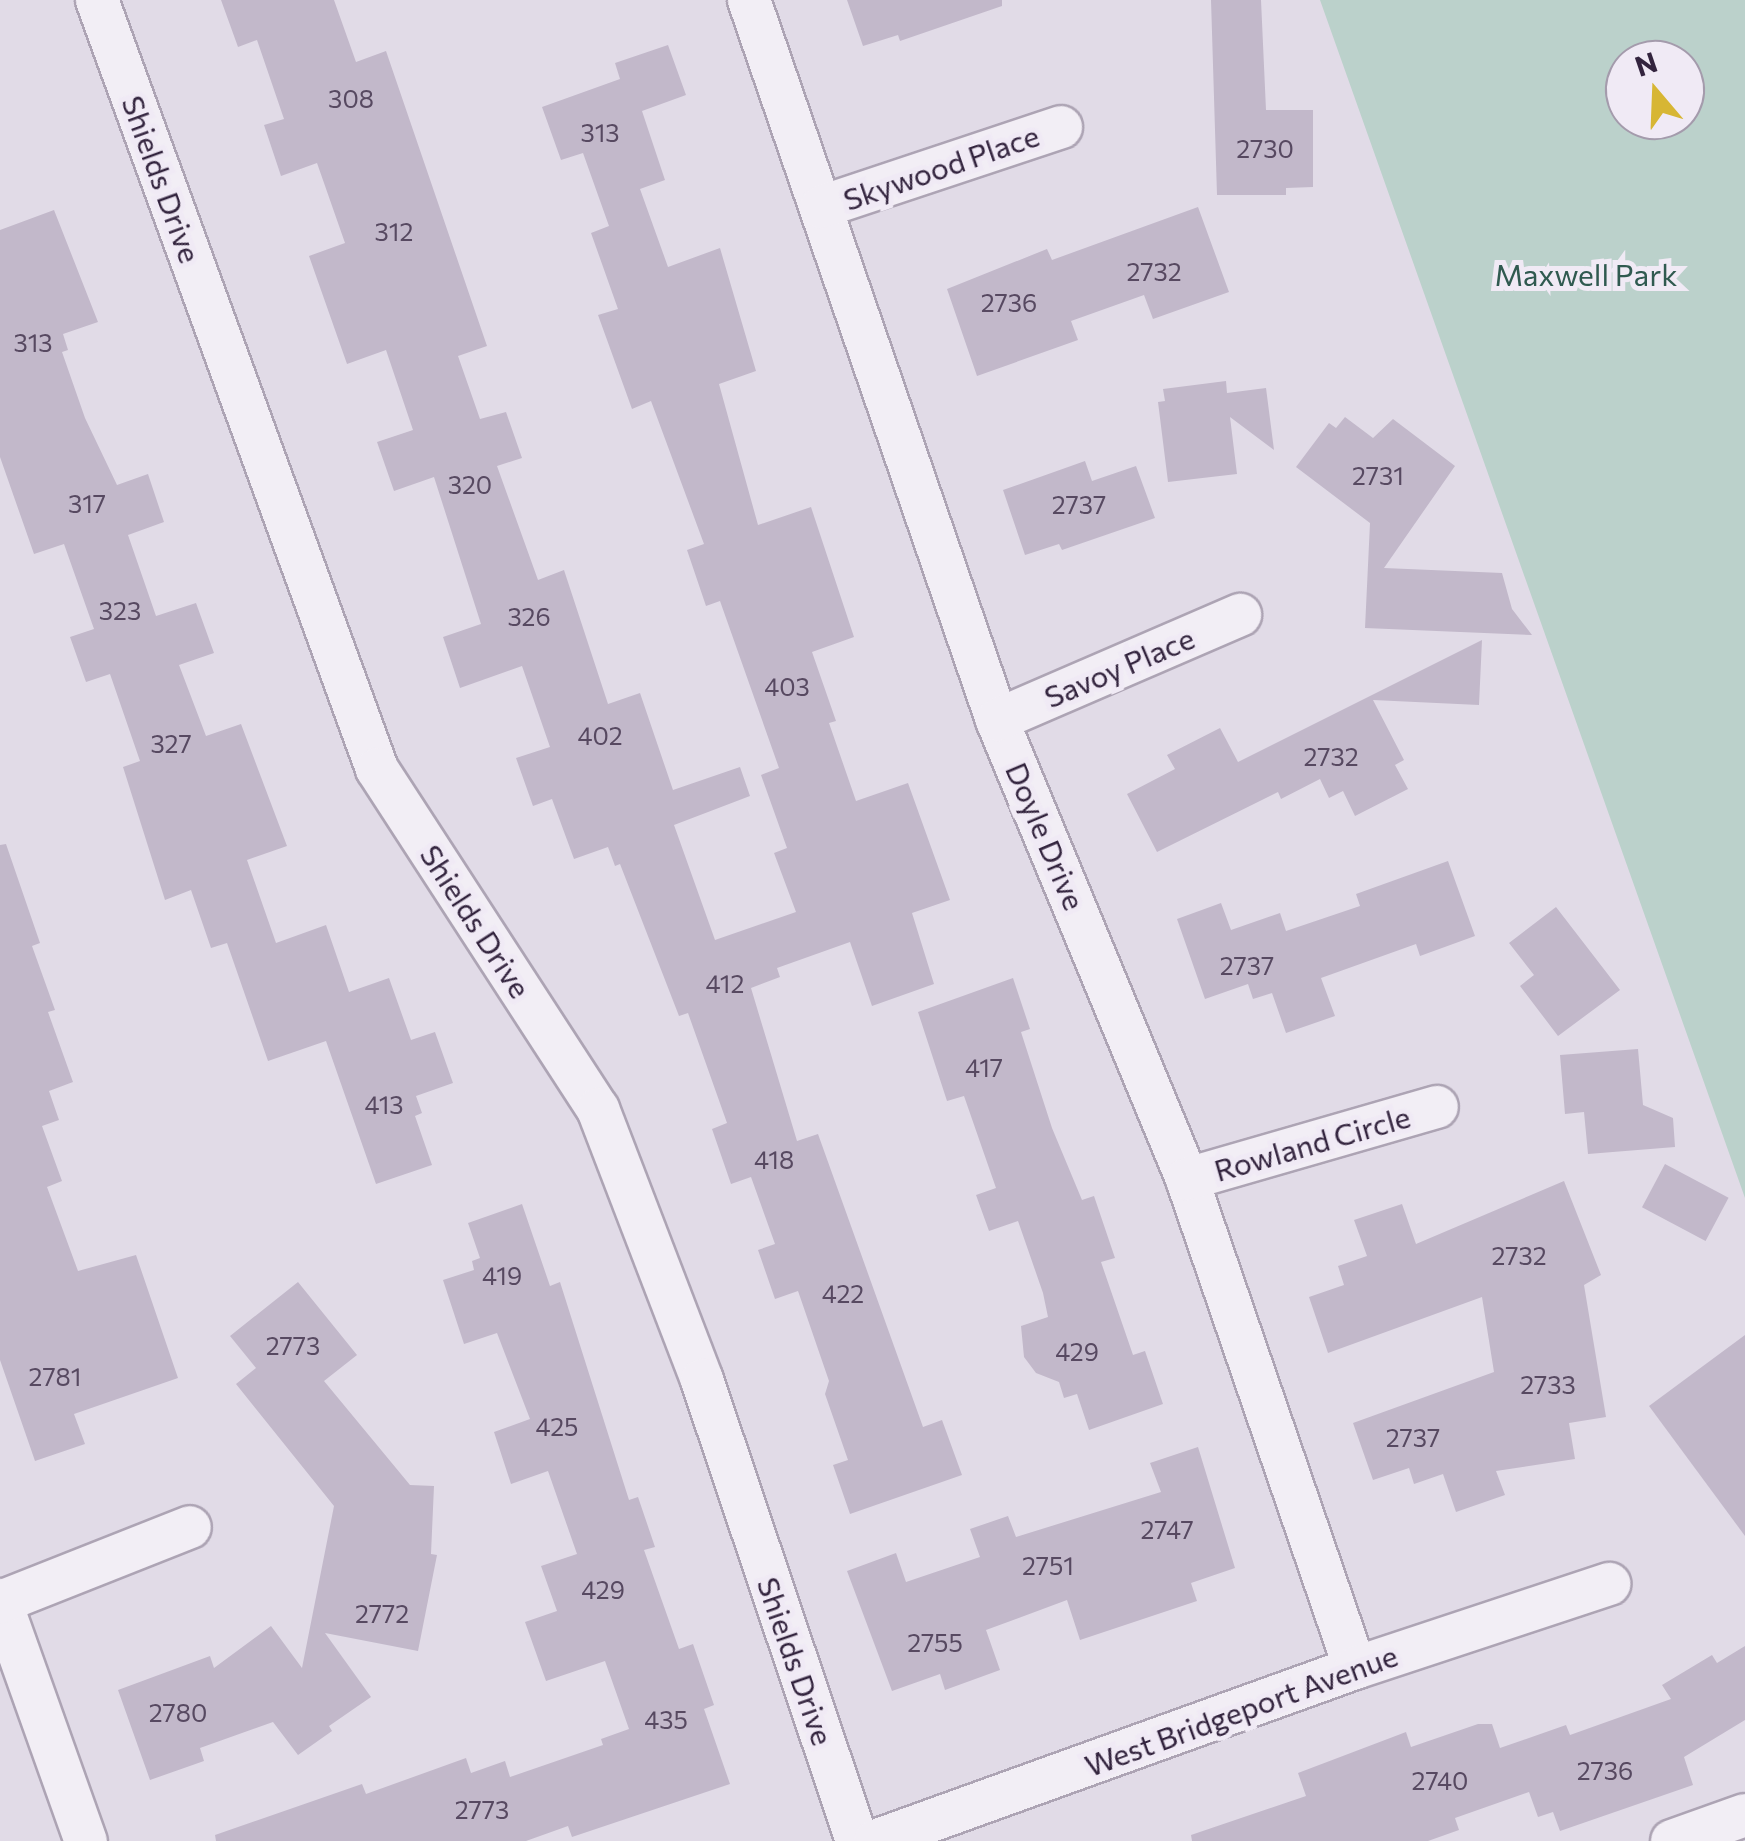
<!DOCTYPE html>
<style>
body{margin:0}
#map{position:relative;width:1745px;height:1841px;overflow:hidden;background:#e1dbe7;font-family:Commissioner,sans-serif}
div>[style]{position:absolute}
.green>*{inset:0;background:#bbd1cb}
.building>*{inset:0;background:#c2b8ca;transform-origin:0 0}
.roads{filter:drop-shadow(2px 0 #ada4b4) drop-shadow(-2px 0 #ada4b4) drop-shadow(0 2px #ada4b4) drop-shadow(0 -2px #ada4b4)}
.minor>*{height:42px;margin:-21px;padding:0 21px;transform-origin:21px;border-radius:21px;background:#f2eef5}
span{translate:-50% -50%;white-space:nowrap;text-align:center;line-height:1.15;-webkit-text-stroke:10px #f0eaf5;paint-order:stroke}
.number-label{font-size:25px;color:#574961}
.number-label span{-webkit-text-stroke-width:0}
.street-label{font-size:30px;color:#33243e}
.park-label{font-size:30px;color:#305a50}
.north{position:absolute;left:1605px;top:40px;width:100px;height:100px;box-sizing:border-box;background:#f0eaf5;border:2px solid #a49bac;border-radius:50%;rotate:341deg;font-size:28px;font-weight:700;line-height:40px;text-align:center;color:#33243e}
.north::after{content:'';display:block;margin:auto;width:35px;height:45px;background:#d7b634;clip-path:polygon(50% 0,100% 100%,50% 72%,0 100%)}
</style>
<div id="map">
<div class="green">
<i style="clip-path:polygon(evenodd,1320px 0,1745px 0,1745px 1198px,1320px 0,1685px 60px,1685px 120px,1625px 120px,1625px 60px,1685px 60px)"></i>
</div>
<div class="building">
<i style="clip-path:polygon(221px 0,334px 0,356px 62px,386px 51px,487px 346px,458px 356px,480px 419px,506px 412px,522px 458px,497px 466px,538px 580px,564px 570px,608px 704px,640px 693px,673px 790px,740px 767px,750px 796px,674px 825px,715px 940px,796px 912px,774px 853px,787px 848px,761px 775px,779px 768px,720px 601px,706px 606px,687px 550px,704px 544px,651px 401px,632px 409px,598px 315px,618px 309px,591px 233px,609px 226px,583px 153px,561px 160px,542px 107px,620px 79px,615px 63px,668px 45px,686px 95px,642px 111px,665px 180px,640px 189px,668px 267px,720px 248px,756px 371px,719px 384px,758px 525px,811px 507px,854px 637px,812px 652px,836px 721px,829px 723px,856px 801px,908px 783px,950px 900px,912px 913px,934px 984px,872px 1006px,850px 942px,777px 968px,780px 977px,751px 988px,797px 1141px,818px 1134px,923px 1427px,942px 1420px,962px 1475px,850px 1514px,833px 1465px,848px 1460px,825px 1394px,829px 1381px,798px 1291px,775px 1299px,758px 1250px,775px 1244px,751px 1177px,731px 1184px,712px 1129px,727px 1123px,688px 1013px,679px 1016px,620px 864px,615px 866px,608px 847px,574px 859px,552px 799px,533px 806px,516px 758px,550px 747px,522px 666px,460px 688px,443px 637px,481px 624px,434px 477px,394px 491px,377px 442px,413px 430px,386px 350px,347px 364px,309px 256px,345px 243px,317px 163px,281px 176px,264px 125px,284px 119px,257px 40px,238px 47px)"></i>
<i style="clip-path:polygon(847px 0,1002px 0,1002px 6px,900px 41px,898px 35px,863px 46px)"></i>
<i style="clip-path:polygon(1211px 0,1261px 0,1266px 110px,1313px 110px,1313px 187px,1286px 188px,1286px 195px,1217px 195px)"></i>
<i style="clip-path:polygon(1198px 207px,1229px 292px,1153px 319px,1144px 295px,1071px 321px,1078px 340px,977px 376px,947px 289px,1047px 249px,1052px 260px)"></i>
<i style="clip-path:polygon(54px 210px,98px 322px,63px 334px,68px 350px,62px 352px,85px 418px,117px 485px,148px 474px,164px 522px,128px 535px,156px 616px,196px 603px,214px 653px,179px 665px,206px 736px,241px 724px,287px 846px,247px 860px,276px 943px,326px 925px,349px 992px,389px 978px,411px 1040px,435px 1032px,453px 1083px,416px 1096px,422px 1113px,415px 1116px,432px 1165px,376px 1184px,326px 1041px,268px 1061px,227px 943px,211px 948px,191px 890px,165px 900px,123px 767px,140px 761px,110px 674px,86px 682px,70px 637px,94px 629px,64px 544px,34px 554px,0 457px,0 230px)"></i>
<i style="clip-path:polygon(1226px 381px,1227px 393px,1266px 388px,1274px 450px,1230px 417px,1237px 474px,1168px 482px,1158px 402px,1165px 401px,1163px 389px)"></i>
<i style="clip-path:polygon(1345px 417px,1373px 438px,1393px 419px,1455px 466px,1384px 568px,1502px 573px,1512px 609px,1532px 635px,1365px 628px,1370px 523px,1296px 467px,1329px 423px,1336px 428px)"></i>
<i style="clip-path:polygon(1085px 461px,1092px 481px,1136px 466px,1155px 518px,1062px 550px,1059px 544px,1025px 555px,1003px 490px)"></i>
<i style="clip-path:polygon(1482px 640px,1479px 705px,1373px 700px,1404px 760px,1395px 765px,1408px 789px,1355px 816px,1343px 791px,1329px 798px,1320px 779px,1281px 799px,1278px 792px,1157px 852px,1127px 794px,1175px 769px,1167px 755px,1220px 728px,1238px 762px)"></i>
<i style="clip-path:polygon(6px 844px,40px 943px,32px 946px,55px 1010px,48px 1012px,73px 1082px,49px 1091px,59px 1120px,42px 1126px,62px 1181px,47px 1187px,78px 1271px,136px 1255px,178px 1378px,74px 1414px,85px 1444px,35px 1461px,0 1360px,0 845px)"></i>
<i style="clip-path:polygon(1448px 861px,1475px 936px,1420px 956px,1416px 944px,1321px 978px,1335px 1016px,1286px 1033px,1272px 993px,1253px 999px,1248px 984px,1205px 999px,1177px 919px,1221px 903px,1231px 930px,1280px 913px,1286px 931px,1360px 906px,1356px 894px)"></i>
<i style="clip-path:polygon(1556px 907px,1620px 990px,1558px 1036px,1520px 986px,1534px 975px,1509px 943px)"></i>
<i style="clip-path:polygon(1013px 978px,1030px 1029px,1021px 1032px,1052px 1128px,1082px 1200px,1094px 1196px,1115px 1258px,1101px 1262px,1133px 1355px,1145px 1351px,1163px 1404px,1089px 1430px,1077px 1394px,1064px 1398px,1059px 1382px,1036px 1373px,1024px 1357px,1021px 1326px,1048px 1317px,1043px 1293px,1018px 1221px,989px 1231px,976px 1195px,996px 1188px,964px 1096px,947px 1101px,918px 1012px)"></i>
<i style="clip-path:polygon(1638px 1049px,1643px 1105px,1673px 1118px,1675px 1147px,1588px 1154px,1584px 1112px,1565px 1114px,1560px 1055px)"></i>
<i style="left:1665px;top:1164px;width:72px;height:49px;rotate:28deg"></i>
<i style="clip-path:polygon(1564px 1181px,1601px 1275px,1584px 1285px,1606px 1417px,1569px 1423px,1575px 1459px,1496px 1471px,1505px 1495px,1456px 1512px,1443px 1474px,1414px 1484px,1409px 1468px,1373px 1480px,1353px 1423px,1494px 1372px,1482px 1297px,1328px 1353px,1309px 1297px,1344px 1285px,1338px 1266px,1367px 1256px,1354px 1220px,1402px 1204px,1416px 1244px)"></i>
<i style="clip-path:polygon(522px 1204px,550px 1286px,560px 1282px,629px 1500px,638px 1497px,655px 1547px,644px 1550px,679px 1649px,693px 1644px,714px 1705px,704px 1709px,730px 1784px,572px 1837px,568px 1826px,526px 1841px,216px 1841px,215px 1835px,362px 1784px,366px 1794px,466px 1758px,471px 1773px,505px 1761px,510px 1777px,603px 1745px,601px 1739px,629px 1729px,605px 1661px,546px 1681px,525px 1622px,557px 1611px,541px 1566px,577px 1554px,548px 1471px,511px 1484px,494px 1432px,530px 1419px,497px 1333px,464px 1344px,443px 1280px,474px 1270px,472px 1261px,480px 1258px,468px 1223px)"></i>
<i style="clip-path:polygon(298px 1282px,357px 1355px,324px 1381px,410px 1485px,434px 1486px,431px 1554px,437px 1555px,418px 1651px,325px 1633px,371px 1697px,329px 1726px,332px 1731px,298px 1755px,273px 1722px,200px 1748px,204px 1761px,150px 1780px,118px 1690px,210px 1656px,214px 1668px,271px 1626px,302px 1668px,334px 1506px,236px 1384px,256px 1368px,230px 1336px)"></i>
<i style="clip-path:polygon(1745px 1335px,1745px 1536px,1649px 1406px)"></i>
<i style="clip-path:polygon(1198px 1447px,1235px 1568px,1191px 1583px,1197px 1601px,1080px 1640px,1067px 1600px,986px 1630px,1000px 1670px,945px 1690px,940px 1674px,892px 1691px,847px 1571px,896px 1553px,906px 1582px,980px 1557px,970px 1529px,1008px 1516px,1016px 1537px,1161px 1492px,1150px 1463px)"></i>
<i style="clip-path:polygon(1745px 1646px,1745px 1720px,1684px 1757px,1693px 1785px,1560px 1831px,1553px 1812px,1538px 1817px,1529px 1792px,1455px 1818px,1459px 1830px,1428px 1841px,1192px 1841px,1191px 1835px,1306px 1796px,1298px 1773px,1406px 1732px,1411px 1747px,1478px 1724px,1492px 1724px,1500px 1748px,1566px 1725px,1570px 1735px,1671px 1699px,1662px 1685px,1712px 1655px,1717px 1663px)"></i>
</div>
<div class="roads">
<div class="minor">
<i style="left:97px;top:0;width:818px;rotate:69.99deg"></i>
<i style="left:377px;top:769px;width:406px;rotate:57deg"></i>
<i style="left:598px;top:1109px;width:290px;rotate:69deg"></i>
<i style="left:702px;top:1380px;width:486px;rotate:71.4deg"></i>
<i style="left:749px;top:0;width:762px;rotate:70.99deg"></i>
<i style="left:997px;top:720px;width:497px;rotate:67.5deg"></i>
<i style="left:1187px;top:1179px;width:517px;rotate:71.04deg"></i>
<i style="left:821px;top:207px;width:253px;rotate:-18.4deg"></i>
<i style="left:997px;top:720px;width:265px;rotate:-23.4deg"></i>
<i style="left:1187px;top:1179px;width:260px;rotate:-16.1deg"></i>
<i style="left:0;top:1600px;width:256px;rotate:70.4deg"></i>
<i style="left:1px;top:1602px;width:203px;rotate:-21.6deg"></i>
<i style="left:875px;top:1841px;width:510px;rotate:-19.82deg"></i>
<i style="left:1355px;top:1668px;width:268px;rotate:-18.3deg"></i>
<i style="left:1672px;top:1841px;width:77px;rotate:-19.6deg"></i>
</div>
</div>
<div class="number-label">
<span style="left:351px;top:98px">308</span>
<span style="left:600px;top:132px">313</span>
<span style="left:1265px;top:148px">2730</span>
<span style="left:394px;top:231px">312</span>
<span style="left:1154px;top:271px">2732</span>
<span style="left:1009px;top:302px">2736</span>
<span style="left:33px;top:342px">313</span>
<span style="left:1378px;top:475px">2731</span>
<span style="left:470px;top:484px">320</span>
<span style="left:87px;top:503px">317</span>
<span style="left:1079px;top:504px">2737</span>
<span style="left:120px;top:610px">323</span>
<span style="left:529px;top:616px">326</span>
<span style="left:787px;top:686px">403</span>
<span style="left:600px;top:735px">402</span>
<span style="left:171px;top:743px">327</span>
<span style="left:1331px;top:756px">2732</span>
<span style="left:1247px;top:965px">2737</span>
<span style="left:725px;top:983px">412</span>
<span style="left:984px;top:1067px">417</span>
<span style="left:384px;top:1104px">413</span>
<span style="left:774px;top:1159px">418</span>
<span style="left:1519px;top:1255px">2732</span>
<span style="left:502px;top:1275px">419</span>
<span style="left:843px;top:1293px">422</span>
<span style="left:293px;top:1345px">2773</span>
<span style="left:1077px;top:1351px">429</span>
<span style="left:55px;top:1376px">2781</span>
<span style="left:1548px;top:1384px">2733</span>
<span style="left:557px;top:1426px">425</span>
<span style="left:1413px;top:1437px">2737</span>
<span style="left:1167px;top:1529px">2747</span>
<span style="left:1048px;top:1565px">2751</span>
<span style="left:603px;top:1589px">429</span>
<span style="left:382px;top:1613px">2772</span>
<span style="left:935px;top:1642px">2755</span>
<span style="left:178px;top:1712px">2780</span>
<span style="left:666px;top:1719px">435</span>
<span style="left:1605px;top:1770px">2736</span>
<span style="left:1440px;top:1780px">2740</span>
<span style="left:482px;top:1809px">2773</span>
</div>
<div class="street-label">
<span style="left:941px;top:167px;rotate:-19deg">Skywood Place</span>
<span style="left:162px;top:179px;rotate:70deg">Shields Drive</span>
<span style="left:1119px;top:667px;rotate:-23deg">Savoy Place</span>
<span style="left:1046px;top:836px;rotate:67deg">Doyle Drive</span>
<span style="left:476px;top:921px;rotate:57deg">Shields Drive</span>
<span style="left:1312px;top:1143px;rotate:-16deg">Rowland Circle</span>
<span style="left:796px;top:1661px;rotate:71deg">Shields Drive</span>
<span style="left:1241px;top:1710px;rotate:-20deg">West Bridgeport Avenue</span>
</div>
<div class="park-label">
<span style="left:1586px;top:274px">Maxwell Park</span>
</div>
<div class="north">N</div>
</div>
